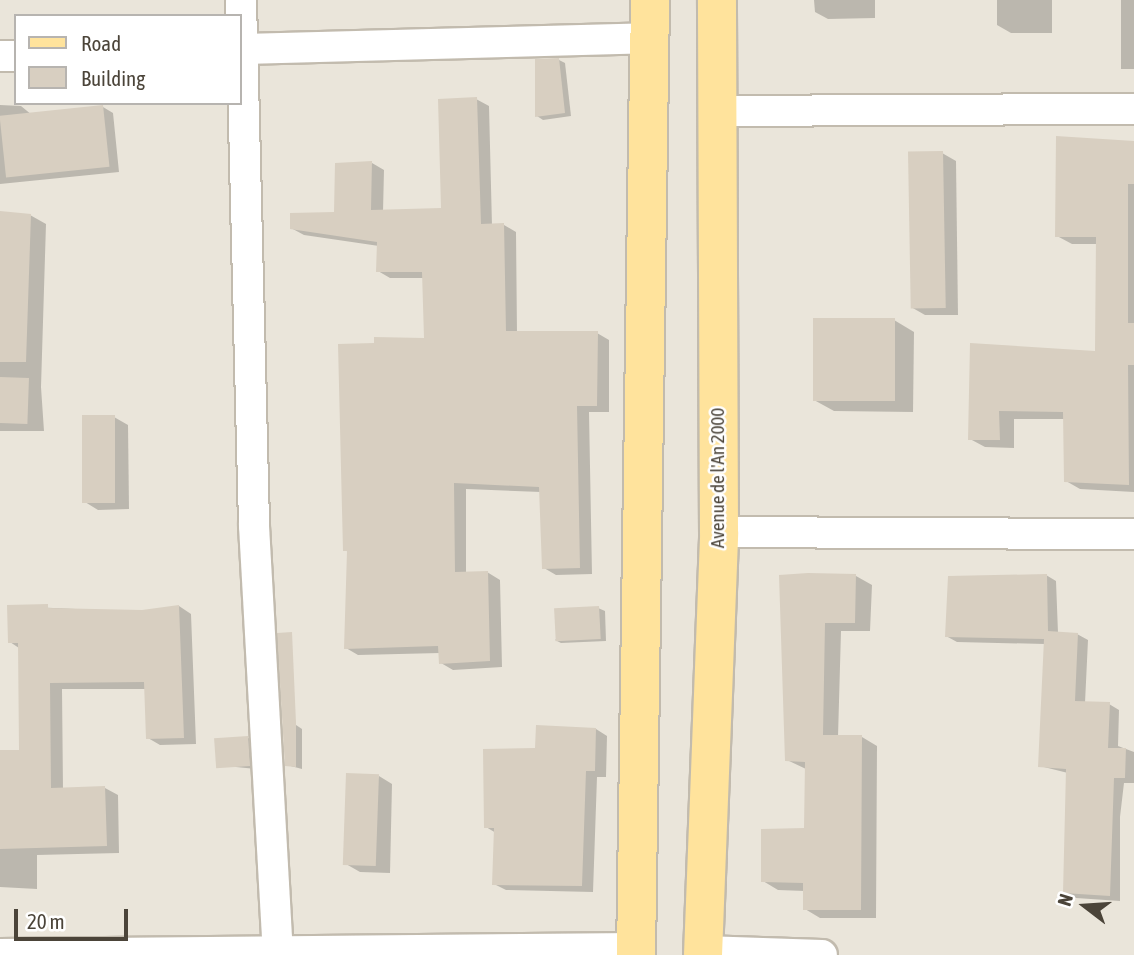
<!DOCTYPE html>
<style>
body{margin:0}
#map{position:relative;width:1134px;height:955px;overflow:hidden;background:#f6f3ec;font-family:"Asap Condensed",sans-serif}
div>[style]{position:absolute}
.residential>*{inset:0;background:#eae5da}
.shadow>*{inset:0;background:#0003;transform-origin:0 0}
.building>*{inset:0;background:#d8cfc1;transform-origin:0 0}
.roads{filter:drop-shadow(2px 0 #c2bbae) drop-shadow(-2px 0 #c2bbae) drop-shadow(0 2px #c2bbae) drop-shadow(0 -2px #c2bbae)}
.minor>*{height:30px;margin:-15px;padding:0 15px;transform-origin:15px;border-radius:15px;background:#fff}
.primary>*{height:38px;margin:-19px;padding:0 19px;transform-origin:19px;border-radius:19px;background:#ffe39c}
span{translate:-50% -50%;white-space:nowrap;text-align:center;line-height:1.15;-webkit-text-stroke:5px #fff;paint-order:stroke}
.street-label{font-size:19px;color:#4b4439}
.legend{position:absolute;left:14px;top:14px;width:228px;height:91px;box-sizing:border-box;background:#fff;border:2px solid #b7b4b0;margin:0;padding:9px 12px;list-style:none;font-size:21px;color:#4b4439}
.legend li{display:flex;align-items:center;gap:14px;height:35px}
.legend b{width:35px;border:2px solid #b7b4b0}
.north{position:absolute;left:1050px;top:871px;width:70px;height:70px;-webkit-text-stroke:5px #fff;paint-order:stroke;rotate:287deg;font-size:19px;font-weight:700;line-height:28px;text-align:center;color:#4b4439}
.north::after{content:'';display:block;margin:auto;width:24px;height:32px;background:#4b4439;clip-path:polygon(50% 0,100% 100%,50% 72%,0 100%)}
.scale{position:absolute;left:14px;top:909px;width:114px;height:32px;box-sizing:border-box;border:4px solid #4b4439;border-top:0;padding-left:9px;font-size:21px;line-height:24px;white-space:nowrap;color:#4b4439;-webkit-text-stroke:5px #fff;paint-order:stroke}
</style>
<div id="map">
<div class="residential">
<i style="clip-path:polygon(evenodd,0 0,1134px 0,1134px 955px,0 955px,0 0,16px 16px,240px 16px,240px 103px,16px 103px,16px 16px)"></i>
</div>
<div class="shadow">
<i style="clip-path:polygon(814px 0,875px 0,875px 18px,828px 19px,815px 12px)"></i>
<i style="clip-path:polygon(997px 0,1052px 0,1052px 33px,1011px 33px,997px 25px)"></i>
<i style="left:1121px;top:0;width:13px;height:69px"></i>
<i style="clip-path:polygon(559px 60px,565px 63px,571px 116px,543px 120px,537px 116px)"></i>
<i style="clip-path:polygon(476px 99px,489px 106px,492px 226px,504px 225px,516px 232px,517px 333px,597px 333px,609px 340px,609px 412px,589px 412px,592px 574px,556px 575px,544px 568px,541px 492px,466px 489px,466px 573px,487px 572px,500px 580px,502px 667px,453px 670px,441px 663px,440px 653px,358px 655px,346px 648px,349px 552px,344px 550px,425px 340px,424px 278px,390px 278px,378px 271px,379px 246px,304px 235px,291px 228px,336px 213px,372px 163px,384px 170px,383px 212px,443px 210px)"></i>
<i style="clip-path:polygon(0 105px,21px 106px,32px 115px,103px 107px,113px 113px,119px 172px,0 184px)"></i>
<i style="clip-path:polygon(1058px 137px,1134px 143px,1134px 492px,1080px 489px,1066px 481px,1065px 419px,1014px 419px,1014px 448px,985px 447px,970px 439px,971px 345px,1096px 353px,1098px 244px,1072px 244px,1057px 236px)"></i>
<i style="clip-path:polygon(942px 153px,956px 161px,958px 315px,925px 315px,911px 307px)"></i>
<i style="clip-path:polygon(0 213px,30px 215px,46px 224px,41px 387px,44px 431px,0 431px)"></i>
<i style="clip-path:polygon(894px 320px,914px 332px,913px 412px,834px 411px,814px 400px)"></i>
<i style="clip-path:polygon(114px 417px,128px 425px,129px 509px,98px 510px,85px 502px)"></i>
<i style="clip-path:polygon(1046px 575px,1056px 581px,1058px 633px,1077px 634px,1088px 640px,1085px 703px,1109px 704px,1119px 710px,1118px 746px,1134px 752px,1134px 783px,1124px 783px,1120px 817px,1120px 901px,1076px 898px,1065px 892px,1068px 773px,1040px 766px,1045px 644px,957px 642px,946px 636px)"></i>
<i style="clip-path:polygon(856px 576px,872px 585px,870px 631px,841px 631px,838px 737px,862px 737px,877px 746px,876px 918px,820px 918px,805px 909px,805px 891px,778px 890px,763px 881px,806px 830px,806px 769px,787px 760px,781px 577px)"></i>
<i style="clip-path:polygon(9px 606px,142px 612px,179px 606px,191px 614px,196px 744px,160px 745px,148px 738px,146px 689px,62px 689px,63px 789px,105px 788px,118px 795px,119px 853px,37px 855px,37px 889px,0 887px,0 752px,21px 752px,19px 648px,10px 642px)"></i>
<i style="clip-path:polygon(598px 608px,605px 611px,606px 641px,561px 643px,555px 640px)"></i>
<i style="clip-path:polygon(296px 725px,302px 729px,302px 769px,287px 765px)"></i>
<i style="clip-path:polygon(596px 729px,607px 736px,606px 777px,597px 777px,593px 892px,506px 890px,494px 884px,496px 833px,486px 827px)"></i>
<i style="clip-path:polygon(248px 738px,254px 741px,256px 769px,216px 765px)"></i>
<i style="clip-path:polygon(379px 776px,392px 784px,390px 873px,360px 872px,346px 864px)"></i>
</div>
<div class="building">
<i style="clip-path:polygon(559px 58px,565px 113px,535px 117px,535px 59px)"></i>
<i style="clip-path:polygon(477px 97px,481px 224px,504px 223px,506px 331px,598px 331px,597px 406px,577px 406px,580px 568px,542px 569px,539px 487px,454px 483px,455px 572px,488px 571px,490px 661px,439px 664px,438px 646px,344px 649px,347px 551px,343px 551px,338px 344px,374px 343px,374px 337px,424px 338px,422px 272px,376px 272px,377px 242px,290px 229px,290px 213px,334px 212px,335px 163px,372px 161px,371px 210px,441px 208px,438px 99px)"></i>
<i style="left:103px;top:105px;width:62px;height:104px;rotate:84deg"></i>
<i style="clip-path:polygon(1056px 136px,1134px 141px,1134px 184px,1128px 184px,1128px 323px,1134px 323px,1134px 365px,1128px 365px,1129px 485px,1064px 482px,1063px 412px,999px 411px,1000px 440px,968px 440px,970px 343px,1095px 351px,1096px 237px,1055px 237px)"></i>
<i style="left:943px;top:151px;width:157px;height:35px;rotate:89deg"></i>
<i style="clip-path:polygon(0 211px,31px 214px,26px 362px,0 362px)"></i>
<i style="left:813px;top:318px;width:82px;height:83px"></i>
<i style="left:0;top:377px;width:29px;height:46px;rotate:2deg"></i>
<i style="left:82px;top:415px;width:33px;height:88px"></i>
<i style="clip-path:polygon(808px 573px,856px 574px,855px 623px,825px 623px,823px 735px,862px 735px,861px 910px,803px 910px,803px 883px,761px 882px,761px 829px,804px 828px,805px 762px,785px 761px,779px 575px)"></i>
<i style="clip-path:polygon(1047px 574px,1048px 631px,1078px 633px,1075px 701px,1110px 702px,1108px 748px,1126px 748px,1125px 778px,1114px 778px,1110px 896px,1063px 893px,1066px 769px,1038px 767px,1044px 639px,945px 637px,948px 576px)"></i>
<i style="clip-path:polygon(48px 604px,48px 608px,142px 610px,179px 605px,184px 738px,146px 739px,144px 682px,50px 683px,51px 788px,105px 786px,107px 846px,0 849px,0 750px,19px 750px,18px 643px,8px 643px,7px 605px)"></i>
<i style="left:599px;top:606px;width:33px;height:45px;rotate:87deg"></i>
<i style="clip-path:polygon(292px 632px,296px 723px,296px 767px,285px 766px,277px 633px)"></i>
<i style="clip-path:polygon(536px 725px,596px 728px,595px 771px,586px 771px,582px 886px,492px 885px,494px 828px,484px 828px,483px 749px,535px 748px)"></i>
<i style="left:248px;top:736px;width:30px;height:34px;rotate:86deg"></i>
<i style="left:346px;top:773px;width:33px;height:92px;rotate:2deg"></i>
</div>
<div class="roads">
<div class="minor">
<i style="left:241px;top:0;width:526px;rotate:88.58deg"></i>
<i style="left:254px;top:526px;width:430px;rotate:86.8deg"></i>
<i style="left:240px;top:49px;width:411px;rotate:-1.5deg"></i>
<i style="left:0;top:56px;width:16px"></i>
<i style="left:717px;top:111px;width:417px;rotate:-0.3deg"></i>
<i style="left:719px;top:532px;width:415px;rotate:0.3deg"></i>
<i style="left:703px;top:951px;width:119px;rotate:1.9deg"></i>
<i style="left:0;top:954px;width:636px;rotate:-0.54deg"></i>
</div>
<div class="primary">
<i style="left:636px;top:955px;width:955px;rotate:-89.16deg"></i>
<i style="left:703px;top:955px;width:423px;rotate:-87.8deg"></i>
<i style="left:719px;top:532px;width:532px;rotate:-90.22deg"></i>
</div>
</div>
<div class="street-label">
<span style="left:718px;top:478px;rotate:-90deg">Avenue de l'An 2000</span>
</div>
<ul class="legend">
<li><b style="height:9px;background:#ffe39c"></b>Road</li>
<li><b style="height:19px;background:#d8cfc1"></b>Building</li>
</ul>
<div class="north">N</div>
<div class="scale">20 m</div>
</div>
